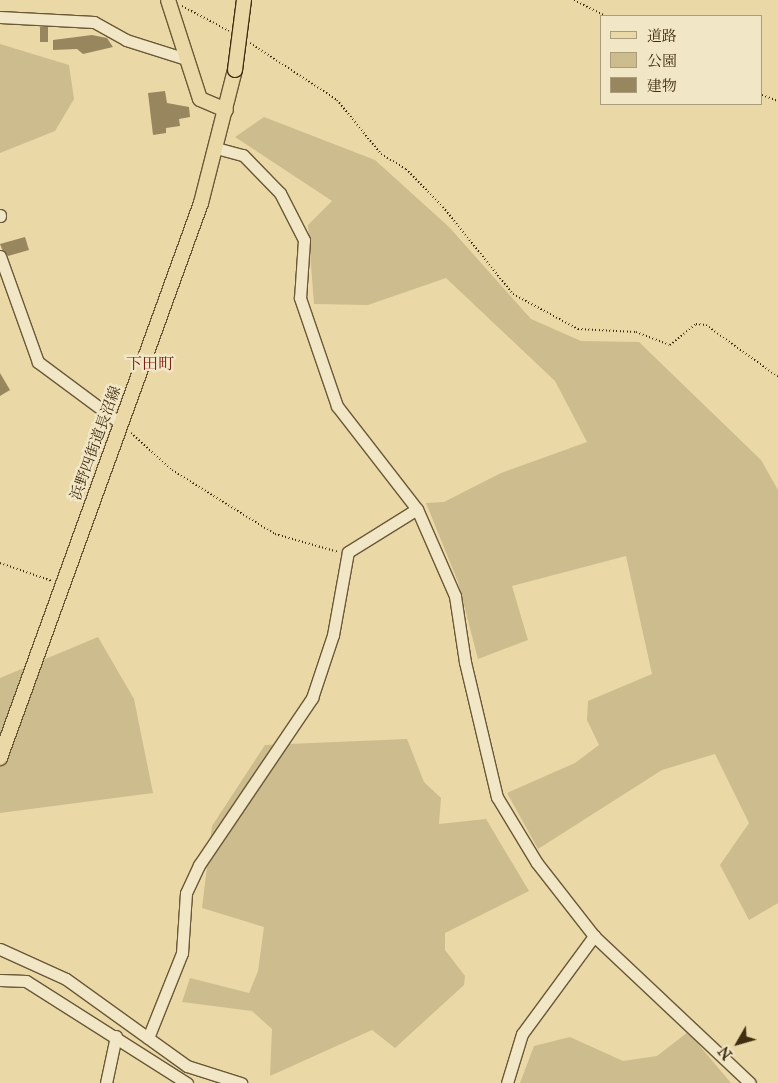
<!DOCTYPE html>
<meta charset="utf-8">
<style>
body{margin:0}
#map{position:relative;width:778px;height:1083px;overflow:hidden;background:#ead9a6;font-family:"IM FELL Great Primer","Noto Serif JP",serif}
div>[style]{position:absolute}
.green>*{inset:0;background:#cdbc8d}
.building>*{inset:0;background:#98865f;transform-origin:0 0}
.path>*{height:2px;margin-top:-1px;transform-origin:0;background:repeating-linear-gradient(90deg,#402d12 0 1px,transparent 0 3.5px)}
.roads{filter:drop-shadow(1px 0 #6a5837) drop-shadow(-1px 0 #6a5837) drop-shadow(0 1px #6a5837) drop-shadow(0 -1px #6a5837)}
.minor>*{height:11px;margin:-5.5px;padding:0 5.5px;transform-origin:5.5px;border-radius:5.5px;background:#f1e6c5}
.major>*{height:14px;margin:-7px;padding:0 7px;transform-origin:7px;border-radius:7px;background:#ead9a6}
.bridges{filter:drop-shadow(1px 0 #402d12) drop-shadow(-1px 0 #402d12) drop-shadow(0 1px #402d12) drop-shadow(0 -1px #402d12)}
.major-bridge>*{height:14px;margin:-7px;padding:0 7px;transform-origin:7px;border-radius:7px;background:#ead9a6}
span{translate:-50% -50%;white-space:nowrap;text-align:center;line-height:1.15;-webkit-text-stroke:5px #f1e6c5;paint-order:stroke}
.street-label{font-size:15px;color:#402d12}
.neighbourhood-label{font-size:16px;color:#7a1f14}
.legend{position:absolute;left:600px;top:15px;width:162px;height:90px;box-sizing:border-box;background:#f1e6c5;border:1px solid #aa9c7d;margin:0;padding:6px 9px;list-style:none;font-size:15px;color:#402d12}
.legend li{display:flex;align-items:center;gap:10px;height:25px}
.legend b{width:25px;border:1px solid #aa9c7d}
.north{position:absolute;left:713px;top:1018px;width:50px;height:50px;-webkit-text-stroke:4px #f1e6c5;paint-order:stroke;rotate:232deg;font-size:14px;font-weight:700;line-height:20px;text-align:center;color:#402d12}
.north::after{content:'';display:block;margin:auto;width:18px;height:22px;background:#402d12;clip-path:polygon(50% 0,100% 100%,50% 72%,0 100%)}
</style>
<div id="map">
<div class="green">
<i style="clip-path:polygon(0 44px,69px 65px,74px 99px,55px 131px,0 153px)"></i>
<i style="clip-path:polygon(264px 117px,375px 160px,449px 227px,531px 319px,581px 341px,639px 342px,761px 460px,778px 490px,778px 903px,749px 920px,720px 865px,749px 823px,715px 754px,662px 770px,538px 849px,507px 793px,575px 763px,599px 745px,587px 720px,588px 701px,652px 674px,626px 556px,512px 586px,528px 640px,478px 659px,458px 582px,426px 503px,444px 502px,501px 473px,587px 442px,555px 381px,446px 278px,368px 305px,314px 304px,308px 225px,332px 201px,235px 137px)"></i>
<i style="clip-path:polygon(98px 637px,134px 699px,153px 793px,0 813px,0 678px)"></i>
<i style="clip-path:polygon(407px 739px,424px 782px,441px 798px,439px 824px,486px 819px,529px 891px,445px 933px,445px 950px,465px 976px,464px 985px,395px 1048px,372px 1030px,270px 1076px,272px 1029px,252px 1011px,182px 1002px,190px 978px,249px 993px,258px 971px,264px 927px,202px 908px,212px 826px,265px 745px)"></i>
<i style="clip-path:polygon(688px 1032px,731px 1083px,520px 1083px,534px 1046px,570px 1037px,623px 1061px,657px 1056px)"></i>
</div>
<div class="building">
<i style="left:40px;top:27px;width:8px;height:15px"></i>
<i style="clip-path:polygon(92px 35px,107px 38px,113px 47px,83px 54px,77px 49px,53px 50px,53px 40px)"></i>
<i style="clip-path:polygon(165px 91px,167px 103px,189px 107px,190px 117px,179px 119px,180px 126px,166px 128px,166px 133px,153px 135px,148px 93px)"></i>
<i style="clip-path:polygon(25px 237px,29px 250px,8px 256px,2px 249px,0 244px)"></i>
<i style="clip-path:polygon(0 373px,10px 390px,0 396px)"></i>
</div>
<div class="path">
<i style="left:574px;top:0;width:35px;rotate:27deg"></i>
<i style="left:182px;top:6px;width:53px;rotate:28deg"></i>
<i style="left:250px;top:43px;width:104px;rotate:33.2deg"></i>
<i style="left:337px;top:100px;width:70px;rotate:50.8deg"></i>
<i style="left:381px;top:154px;width:29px;rotate:31deg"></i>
<i style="left:406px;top:169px;width:53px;rotate:45.8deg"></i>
<i style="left:443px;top:207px;width:112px;rotate:51.2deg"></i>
<i style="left:513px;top:294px;width:74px;rotate:28.3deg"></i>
<i style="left:578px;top:329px;width:58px;rotate:3deg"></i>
<i style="left:636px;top:332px;width:36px;rotate:21deg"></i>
<i style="left:670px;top:345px;width:33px;rotate:-39deg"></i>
<i style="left:696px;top:324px;width:10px;rotate:6deg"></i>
<i style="left:706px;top:325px;width:89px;rotate:35.8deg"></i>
<i style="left:762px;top:95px;width:17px;rotate:21deg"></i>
<i style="left:131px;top:433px;width:55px;rotate:42.1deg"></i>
<i style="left:172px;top:470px;width:121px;rotate:31.9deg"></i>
<i style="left:275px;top:534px;width:66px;rotate:15.9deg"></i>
<i style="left:0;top:563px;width:55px;rotate:19.1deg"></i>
</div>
<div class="roads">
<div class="minor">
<i style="left:0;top:17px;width:94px;rotate:3deg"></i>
<i style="left:94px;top:22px;width:37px;rotate:29deg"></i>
<i style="left:126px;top:40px;width:63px;rotate:17.6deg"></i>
<i style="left:216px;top:148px;width:28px;rotate:15deg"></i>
<i style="left:243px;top:155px;width:53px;rotate:45.8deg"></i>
<i style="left:280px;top:193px;width:53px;rotate:62.9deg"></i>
<i style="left:304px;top:240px;width:58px;rotate:93.9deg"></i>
<i style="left:300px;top:298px;width:114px;rotate:71.1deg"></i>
<i style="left:337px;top:406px;width:130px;rotate:52.2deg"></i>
<i style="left:417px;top:509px;width:95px;rotate:66.4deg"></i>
<i style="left:455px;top:596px;width:67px;rotate:81.4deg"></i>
<i style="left:465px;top:662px;width:139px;rotate:76.7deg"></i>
<i style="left:497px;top:797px;width:77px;rotate:58.8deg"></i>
<i style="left:537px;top:863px;width:93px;rotate:52deg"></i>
<i style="left:594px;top:936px;width:214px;rotate:43.3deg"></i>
<i style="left:0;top:215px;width:1px;rotate:90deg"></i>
<i style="left:0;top:256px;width:113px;rotate:70.3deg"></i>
<i style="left:38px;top:362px;width:102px;rotate:36.6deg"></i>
<i style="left:0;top:949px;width:72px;rotate:24.4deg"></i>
<i style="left:66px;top:979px;width:149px;rotate:35.7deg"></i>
<i style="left:187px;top:1066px;width:57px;rotate:17.5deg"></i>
<i style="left:0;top:980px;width:26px;rotate:2deg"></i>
<i style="left:26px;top:981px;width:191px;rotate:32.4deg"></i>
<i style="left:148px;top:1038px;width:92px;rotate:-68.2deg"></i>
<i style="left:182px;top:953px;width:60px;rotate:-86.2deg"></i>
<i style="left:186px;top:893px;width:31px;rotate:-65deg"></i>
<i style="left:199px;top:865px;width:202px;rotate:-55.9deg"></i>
<i style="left:312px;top:698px;width:66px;rotate:-71.6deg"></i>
<i style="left:333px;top:635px;width:84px;rotate:-79.8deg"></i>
<i style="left:348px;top:552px;width:81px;rotate:-31.9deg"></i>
<i style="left:106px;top:1083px;width:48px;rotate:-78deg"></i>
<i style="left:507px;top:1083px;width:51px;rotate:-73deg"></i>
<i style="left:522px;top:1034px;width:122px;rotate:-53.7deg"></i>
</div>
<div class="major">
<i style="left:168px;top:0;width:104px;rotate:72.1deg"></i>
<i style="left:200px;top:99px;width:28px;rotate:23deg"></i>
<i style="left:0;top:758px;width:590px;rotate:-70.09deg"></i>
<i style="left:201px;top:203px;width:137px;rotate:-75.7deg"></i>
</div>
</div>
<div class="bridges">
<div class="major-bridge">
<i style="left:235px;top:70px;width:71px;rotate:-82.7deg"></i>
</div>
</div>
<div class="street-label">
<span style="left:96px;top:443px;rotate:-70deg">浜野四街道長沼線</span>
</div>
<div class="neighbourhood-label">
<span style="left:150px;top:364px">下田町</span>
</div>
<ul class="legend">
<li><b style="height:6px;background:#ead9a6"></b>道路</li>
<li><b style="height:14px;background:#cdbc8d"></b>公園</li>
<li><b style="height:14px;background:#98865f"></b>建物</li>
</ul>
<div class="north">N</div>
</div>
